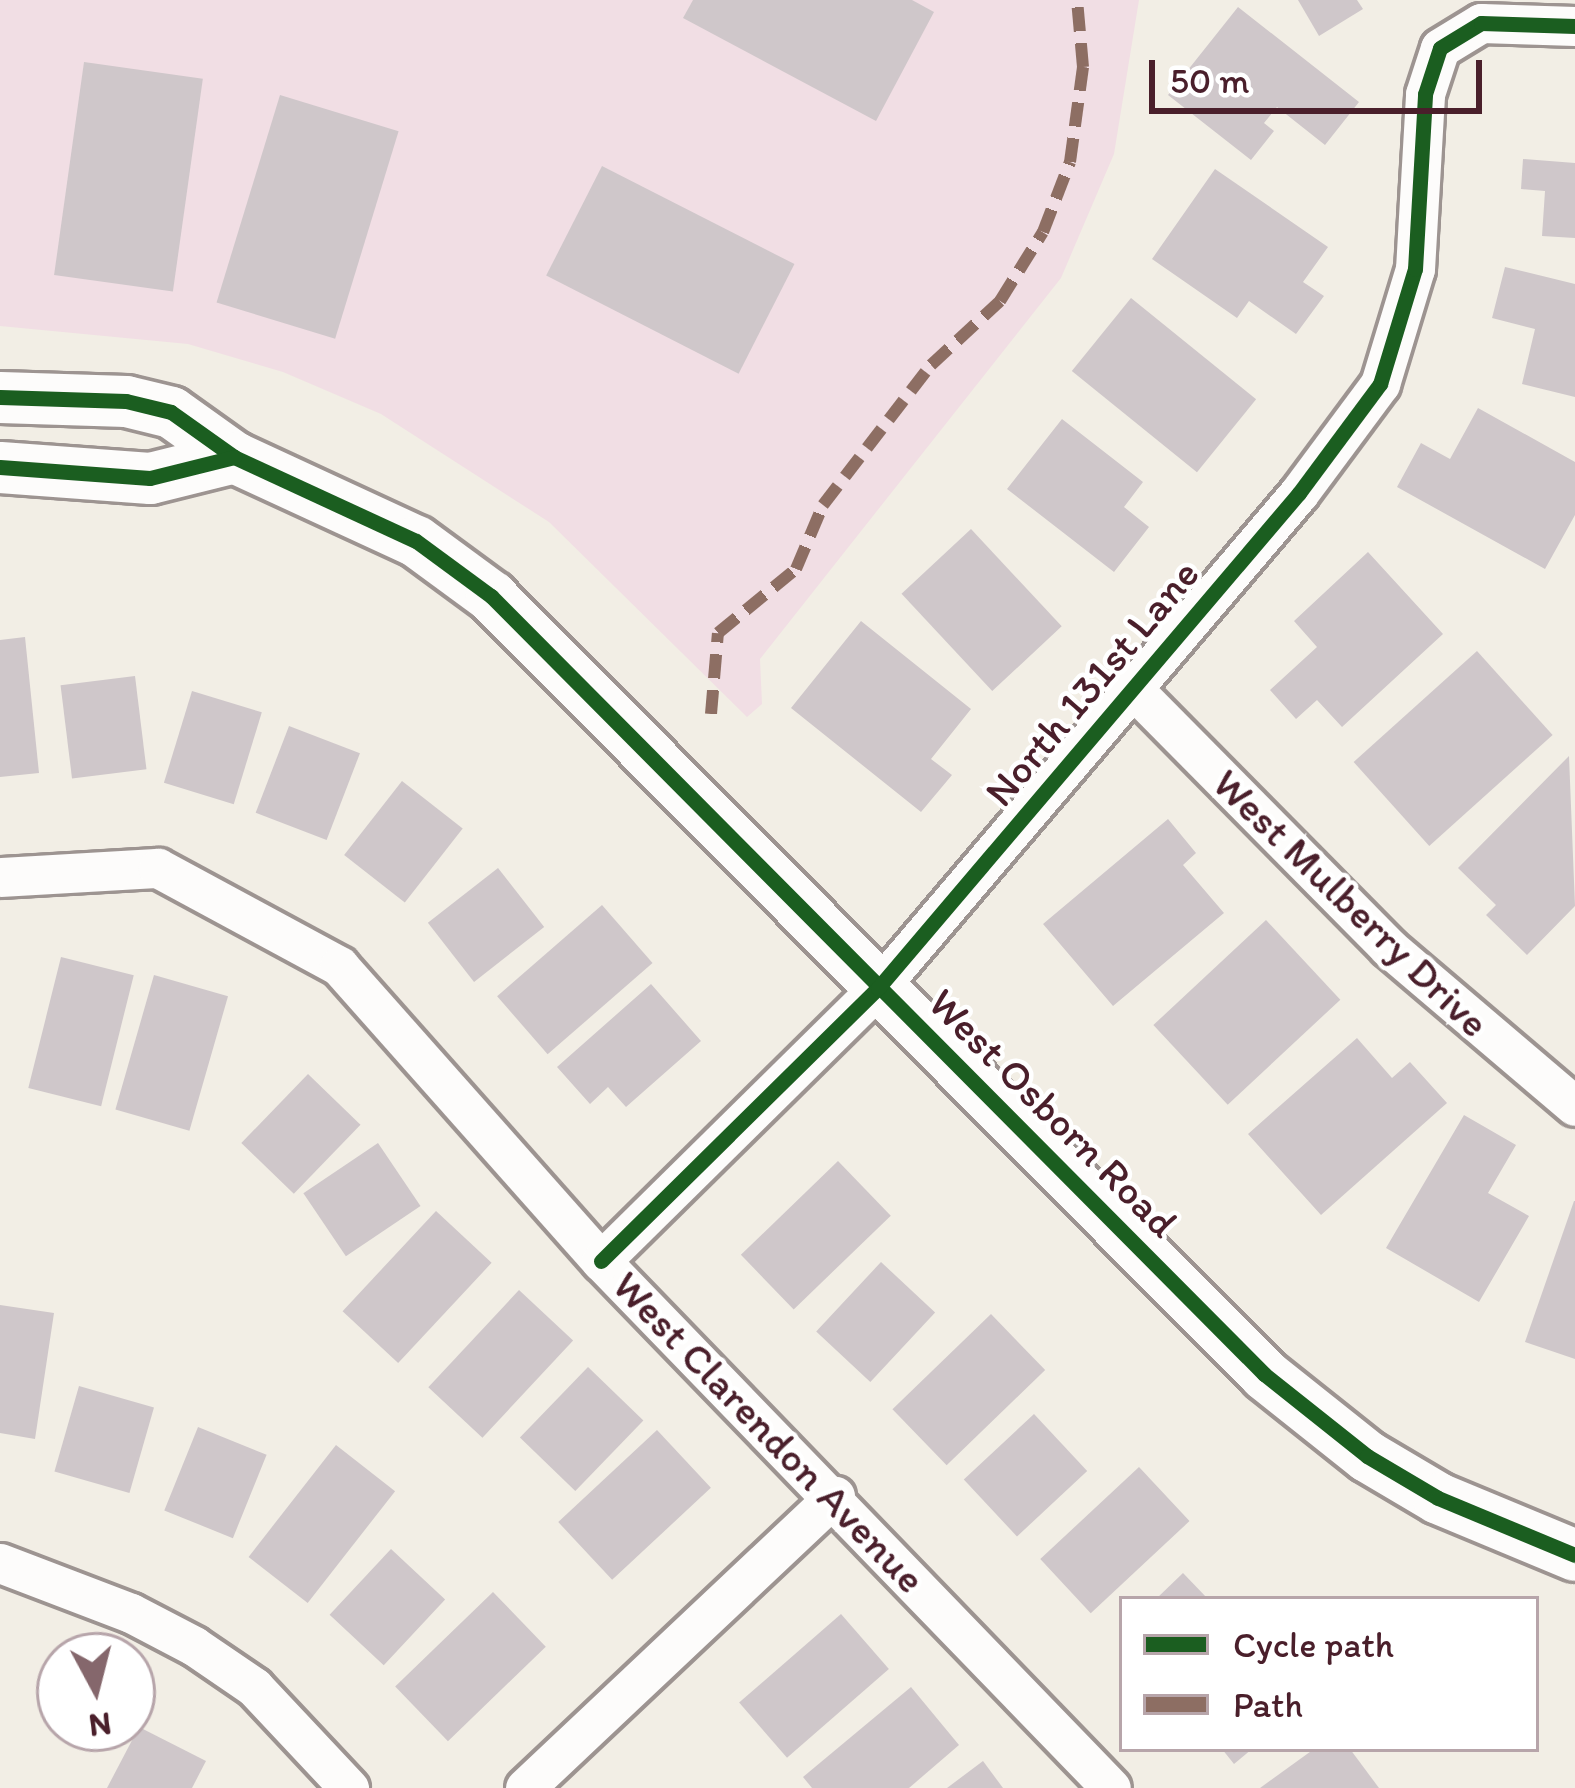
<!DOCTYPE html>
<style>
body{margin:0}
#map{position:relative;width:1575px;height:1788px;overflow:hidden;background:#f2eee5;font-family:Itim,sans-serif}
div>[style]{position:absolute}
.built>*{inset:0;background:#f1dee4}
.building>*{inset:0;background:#cfc7ca;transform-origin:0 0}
.roads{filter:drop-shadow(3px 0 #9d9491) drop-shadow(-3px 0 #9d9491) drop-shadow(0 3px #9d9491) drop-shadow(0 -3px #9d9491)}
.minor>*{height:39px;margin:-19.5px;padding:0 19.5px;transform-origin:19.5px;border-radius:19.5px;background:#fdfcfb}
.tertiary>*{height:51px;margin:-25.5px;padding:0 25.5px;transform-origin:25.5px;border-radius:25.5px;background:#fdfcfb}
.quiet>*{height:12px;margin-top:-6px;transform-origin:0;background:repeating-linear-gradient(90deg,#8d6e63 0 24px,transparent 0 36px)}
.cycleway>*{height:15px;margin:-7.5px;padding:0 7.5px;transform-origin:7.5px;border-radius:7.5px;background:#1b5e20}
span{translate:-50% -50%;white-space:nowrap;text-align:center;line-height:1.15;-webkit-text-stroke:9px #fff;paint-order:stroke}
.street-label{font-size:42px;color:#4a1f2b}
.legend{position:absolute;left:1119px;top:1596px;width:420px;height:156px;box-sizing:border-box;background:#fff;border:3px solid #b7a5aa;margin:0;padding:15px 21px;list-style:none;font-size:36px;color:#4a1f2b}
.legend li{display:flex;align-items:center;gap:24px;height:60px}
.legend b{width:60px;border:3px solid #b7a5aa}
.north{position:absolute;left:36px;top:1632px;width:120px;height:120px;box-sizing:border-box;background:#fff;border:3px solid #b7a5aa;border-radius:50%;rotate:173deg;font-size:33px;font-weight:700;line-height:48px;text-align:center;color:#4a1f2b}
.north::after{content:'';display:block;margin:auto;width:42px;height:54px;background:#85676c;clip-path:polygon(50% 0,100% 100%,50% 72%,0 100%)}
.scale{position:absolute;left:1149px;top:60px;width:333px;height:54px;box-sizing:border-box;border:6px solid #4a1f2b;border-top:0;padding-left:15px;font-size:36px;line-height:42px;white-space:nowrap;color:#4a1f2b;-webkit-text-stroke:9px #fff;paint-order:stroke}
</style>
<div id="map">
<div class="built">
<i style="clip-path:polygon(0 0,1139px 0,1114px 154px,1061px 278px,760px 659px,762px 704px,747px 717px,549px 522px,381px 414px,283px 372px,188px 344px,0 326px)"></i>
</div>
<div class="building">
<i style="clip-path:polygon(693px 0,912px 0,934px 12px,876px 121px,683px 18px)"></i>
<i style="clip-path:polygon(1298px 0,1357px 0,1363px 9px,1319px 36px)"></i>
<i style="clip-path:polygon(1238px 7px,1359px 102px,1325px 145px,1277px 107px,1264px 123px,1274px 131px,1251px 160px,1168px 95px)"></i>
<i style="left:84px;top:62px;width:120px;height:215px;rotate:8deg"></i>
<i style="left:280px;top:95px;width:124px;height:217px;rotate:17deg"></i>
<i style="clip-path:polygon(1523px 159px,1575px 163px,1575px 238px,1542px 236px,1545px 191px,1521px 189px)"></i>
<i style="left:602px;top:166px;width:216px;height:123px;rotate:27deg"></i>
<i style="clip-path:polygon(1215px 169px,1328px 247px,1303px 282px,1324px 296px,1296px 334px,1249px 301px,1237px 318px,1152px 259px)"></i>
<i style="clip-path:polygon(1505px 267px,1575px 284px,1575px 397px,1522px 384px,1535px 329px,1492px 318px)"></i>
<i style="left:1131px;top:298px;width:161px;height:94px;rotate:39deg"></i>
<i style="clip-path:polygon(1478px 408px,1575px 462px,1575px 515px,1545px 569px,1397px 487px,1421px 443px,1450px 459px)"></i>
<i style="clip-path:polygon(1062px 419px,1143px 482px,1124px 507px,1149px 527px,1114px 572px,1007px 489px)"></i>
<i style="left:971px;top:529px;width:133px;height:95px;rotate:47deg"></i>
<i style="clip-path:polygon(1368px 552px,1443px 634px,1342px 727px,1317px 700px,1296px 719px,1270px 690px,1317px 647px,1294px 621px)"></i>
<i style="clip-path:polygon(861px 621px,971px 709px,931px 759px,952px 775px,921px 812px,791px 708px)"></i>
<i style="clip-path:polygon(25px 637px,39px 773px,0 777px,0 640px)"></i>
<i style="left:1477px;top:651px;width:113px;height:166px;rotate:48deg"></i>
<i style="left:135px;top:676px;width:94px;height:75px;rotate:83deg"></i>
<i style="left:192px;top:691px;width:73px;height:96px;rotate:17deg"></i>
<i style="left:289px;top:726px;width:76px;height:93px;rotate:21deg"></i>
<i style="clip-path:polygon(1569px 756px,1575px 906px,1527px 955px,1486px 915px,1496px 905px,1458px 868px)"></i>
<i style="left:402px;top:781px;width:77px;height:94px;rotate:38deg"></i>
<i style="clip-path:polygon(1168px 819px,1196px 853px,1183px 865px,1224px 913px,1113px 1006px,1043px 924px)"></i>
<i style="left:498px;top:868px;width:75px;height:89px;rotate:52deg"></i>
<i style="left:602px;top:905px;width:77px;height:139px;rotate:49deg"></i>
<i style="left:1266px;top:920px;width:109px;height:154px;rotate:47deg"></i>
<i style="left:61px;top:957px;width:75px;height:135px;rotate:14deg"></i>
<i style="left:154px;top:975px;width:77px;height:140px;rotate:16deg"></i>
<i style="clip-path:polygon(651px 984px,701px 1041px,626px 1107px,608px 1087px,590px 1104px,557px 1067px)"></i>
<i style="clip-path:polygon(1357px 1038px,1392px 1078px,1410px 1062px,1447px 1103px,1321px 1215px,1248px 1134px)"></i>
<i style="left:308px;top:1074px;width:73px;height:96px;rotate:44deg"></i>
<i style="clip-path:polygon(1464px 1115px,1516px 1145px,1488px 1193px,1529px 1216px,1479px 1302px,1386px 1248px)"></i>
<i style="left:378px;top:1143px;width:76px;height:90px;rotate:56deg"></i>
<i style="left:838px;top:1161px;width:76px;height:135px;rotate:46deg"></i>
<i style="clip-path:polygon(1574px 1201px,1575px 1201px,1575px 1359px,1525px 1342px)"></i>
<i style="left:436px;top:1211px;width:76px;height:137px;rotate:43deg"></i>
<i style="left:881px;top:1262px;width:74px;height:95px;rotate:43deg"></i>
<i style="left:519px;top:1290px;width:74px;height:133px;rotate:43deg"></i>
<i style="clip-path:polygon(0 1305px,54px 1313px,35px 1439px,0 1433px)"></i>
<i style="left:991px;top:1314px;width:78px;height:137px;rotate:46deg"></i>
<i style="left:588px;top:1367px;width:77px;height:98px;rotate:44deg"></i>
<i style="left:79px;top:1386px;width:78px;height:89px;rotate:16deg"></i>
<i style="left:1034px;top:1414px;width:78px;height:96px;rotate:47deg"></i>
<i style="left:198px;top:1427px;width:74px;height:90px;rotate:22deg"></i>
<i style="left:657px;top:1430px;width:79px;height:135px;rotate:47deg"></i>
<i style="left:336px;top:1445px;width:75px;height:142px;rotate:38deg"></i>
<i style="left:1139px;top:1467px;width:74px;height:135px;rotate:47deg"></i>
<i style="left:391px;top:1549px;width:74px;height:90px;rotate:43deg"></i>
<i style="clip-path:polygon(1183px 1573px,1208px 1599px,1156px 1599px)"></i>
<i style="left:493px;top:1592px;width:76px;height:136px;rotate:46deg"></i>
<i style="left:841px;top:1614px;width:73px;height:135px;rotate:49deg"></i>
<i style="clip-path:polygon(911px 1687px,959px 1745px,909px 1788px,812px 1788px,803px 1777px)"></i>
<i style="clip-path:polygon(139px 1727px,206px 1761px,192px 1788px,107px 1788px)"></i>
<i style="clip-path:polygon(1222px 1749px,1252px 1749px,1234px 1764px)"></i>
<i style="clip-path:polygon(1314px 1749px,1350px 1749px,1379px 1788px,1260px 1788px)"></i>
<i style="clip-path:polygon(983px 1761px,1003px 1788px,947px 1788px)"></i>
</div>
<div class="roads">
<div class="minor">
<i style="left:1135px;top:691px;width:360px;rotate:45.3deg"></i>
<i style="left:1388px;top:947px;width:245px;rotate:40.4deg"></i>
<i style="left:0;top:877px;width:158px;rotate:-3.3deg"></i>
<i style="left:158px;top:868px;width:206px;rotate:28.4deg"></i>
<i style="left:339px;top:966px;width:395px;rotate:48.4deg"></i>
<i style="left:601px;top:1261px;width:733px;rotate:45.94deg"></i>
<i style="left:601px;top:1261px;width:389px;rotate:-44.6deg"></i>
<i style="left:878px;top:988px;width:650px;rotate:-49.62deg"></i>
<i style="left:1299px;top:493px;width:136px;rotate:-53.4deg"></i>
<i style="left:1380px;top:384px;width:120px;rotate:-73.1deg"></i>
<i style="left:1415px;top:269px;width:175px;rotate:-86.7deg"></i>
<i style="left:1425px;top:94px;width:48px;rotate:-71.9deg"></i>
<i style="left:1440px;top:48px;width:48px;rotate:-31.4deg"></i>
<i style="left:1481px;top:23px;width:94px;rotate:1.8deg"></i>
<i style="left:0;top:1563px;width:140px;rotate:20.9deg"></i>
<i style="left:131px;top:1613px;width:71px;rotate:27.6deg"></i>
<i style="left:194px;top:1646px;width:73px;rotate:34.3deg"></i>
<i style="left:254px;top:1687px;width:139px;rotate:46.8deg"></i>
<i style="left:525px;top:1788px;width:426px;rotate:-43.3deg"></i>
</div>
<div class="tertiary">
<i style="left:0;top:397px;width:126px;rotate:1.8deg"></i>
<i style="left:126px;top:401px;width:46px;rotate:13.7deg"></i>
<i style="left:171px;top:412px;width:77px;rotate:35.5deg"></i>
<i style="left:234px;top:457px;width:200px;rotate:24.8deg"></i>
<i style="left:416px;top:541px;width:93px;rotate:36.3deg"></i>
<i style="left:491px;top:596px;width:1097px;rotate:45.18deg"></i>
<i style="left:1264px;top:1374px;width:132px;rotate:38.5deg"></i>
<i style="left:1367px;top:1456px;width:82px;rotate:30.6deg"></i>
<i style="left:1438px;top:1498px;width:148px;rotate:22.6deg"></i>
<i style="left:0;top:467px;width:150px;rotate:4.2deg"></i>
<i style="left:150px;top:478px;width:87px;rotate:-14deg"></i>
</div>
</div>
<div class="quiet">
<i style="left:711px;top:714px;width:81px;rotate:-85.1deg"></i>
<i style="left:718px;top:633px;width:101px;rotate:-39.4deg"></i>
<i style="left:796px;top:569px;width:69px;rotate:-67.1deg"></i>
<i style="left:823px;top:505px;width:177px;rotate:-52.4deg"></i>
<i style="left:931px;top:365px;width:94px;rotate:-42.8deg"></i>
<i style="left:1000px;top:301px;width:81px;rotate:-58.1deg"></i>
<i style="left:1043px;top:232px;width:75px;rotate:-68.9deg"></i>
<i style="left:1070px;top:162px;width:96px;rotate:-82.2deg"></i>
<i style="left:1083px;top:67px;width:67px;rotate:-95.1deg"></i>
</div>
<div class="cycleway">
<i style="left:0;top:397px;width:126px;rotate:1.8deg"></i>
<i style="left:126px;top:401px;width:46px;rotate:13.7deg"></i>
<i style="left:171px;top:412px;width:77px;rotate:35.5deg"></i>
<i style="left:234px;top:457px;width:200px;rotate:24.8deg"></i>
<i style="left:416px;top:541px;width:93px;rotate:36.3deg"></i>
<i style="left:491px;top:596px;width:1097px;rotate:45.18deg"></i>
<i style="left:1264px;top:1374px;width:132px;rotate:38.5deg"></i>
<i style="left:1367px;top:1456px;width:82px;rotate:30.6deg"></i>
<i style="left:1438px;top:1498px;width:148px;rotate:22.6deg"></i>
<i style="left:0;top:467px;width:150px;rotate:4.2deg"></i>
<i style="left:150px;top:478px;width:87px;rotate:-14deg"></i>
<i style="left:601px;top:1261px;width:389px;rotate:-44.6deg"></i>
<i style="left:878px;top:988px;width:650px;rotate:-49.62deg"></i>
<i style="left:1299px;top:493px;width:136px;rotate:-53.4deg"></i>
<i style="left:1380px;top:384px;width:120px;rotate:-73.1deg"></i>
<i style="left:1415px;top:269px;width:175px;rotate:-86.7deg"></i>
<i style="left:1425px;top:94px;width:48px;rotate:-71.9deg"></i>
<i style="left:1440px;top:48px;width:48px;rotate:-31.4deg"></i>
<i style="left:1481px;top:23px;width:94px;rotate:1.8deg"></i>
</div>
<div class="street-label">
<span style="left:1092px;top:683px;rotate:-50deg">North 131st Lane</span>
<span style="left:1351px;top:903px;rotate:44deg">West Mulberry Drive</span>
<span style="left:1053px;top:1113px;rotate:45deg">West Osborn Road</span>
<span style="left:769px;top:1432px;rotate:46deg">West Clarendon Avenue</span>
</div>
<ul class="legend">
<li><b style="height:15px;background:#1b5e20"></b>Cycle path</li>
<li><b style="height:15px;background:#8d6e63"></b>Path</li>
</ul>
<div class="north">N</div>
<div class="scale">50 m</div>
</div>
